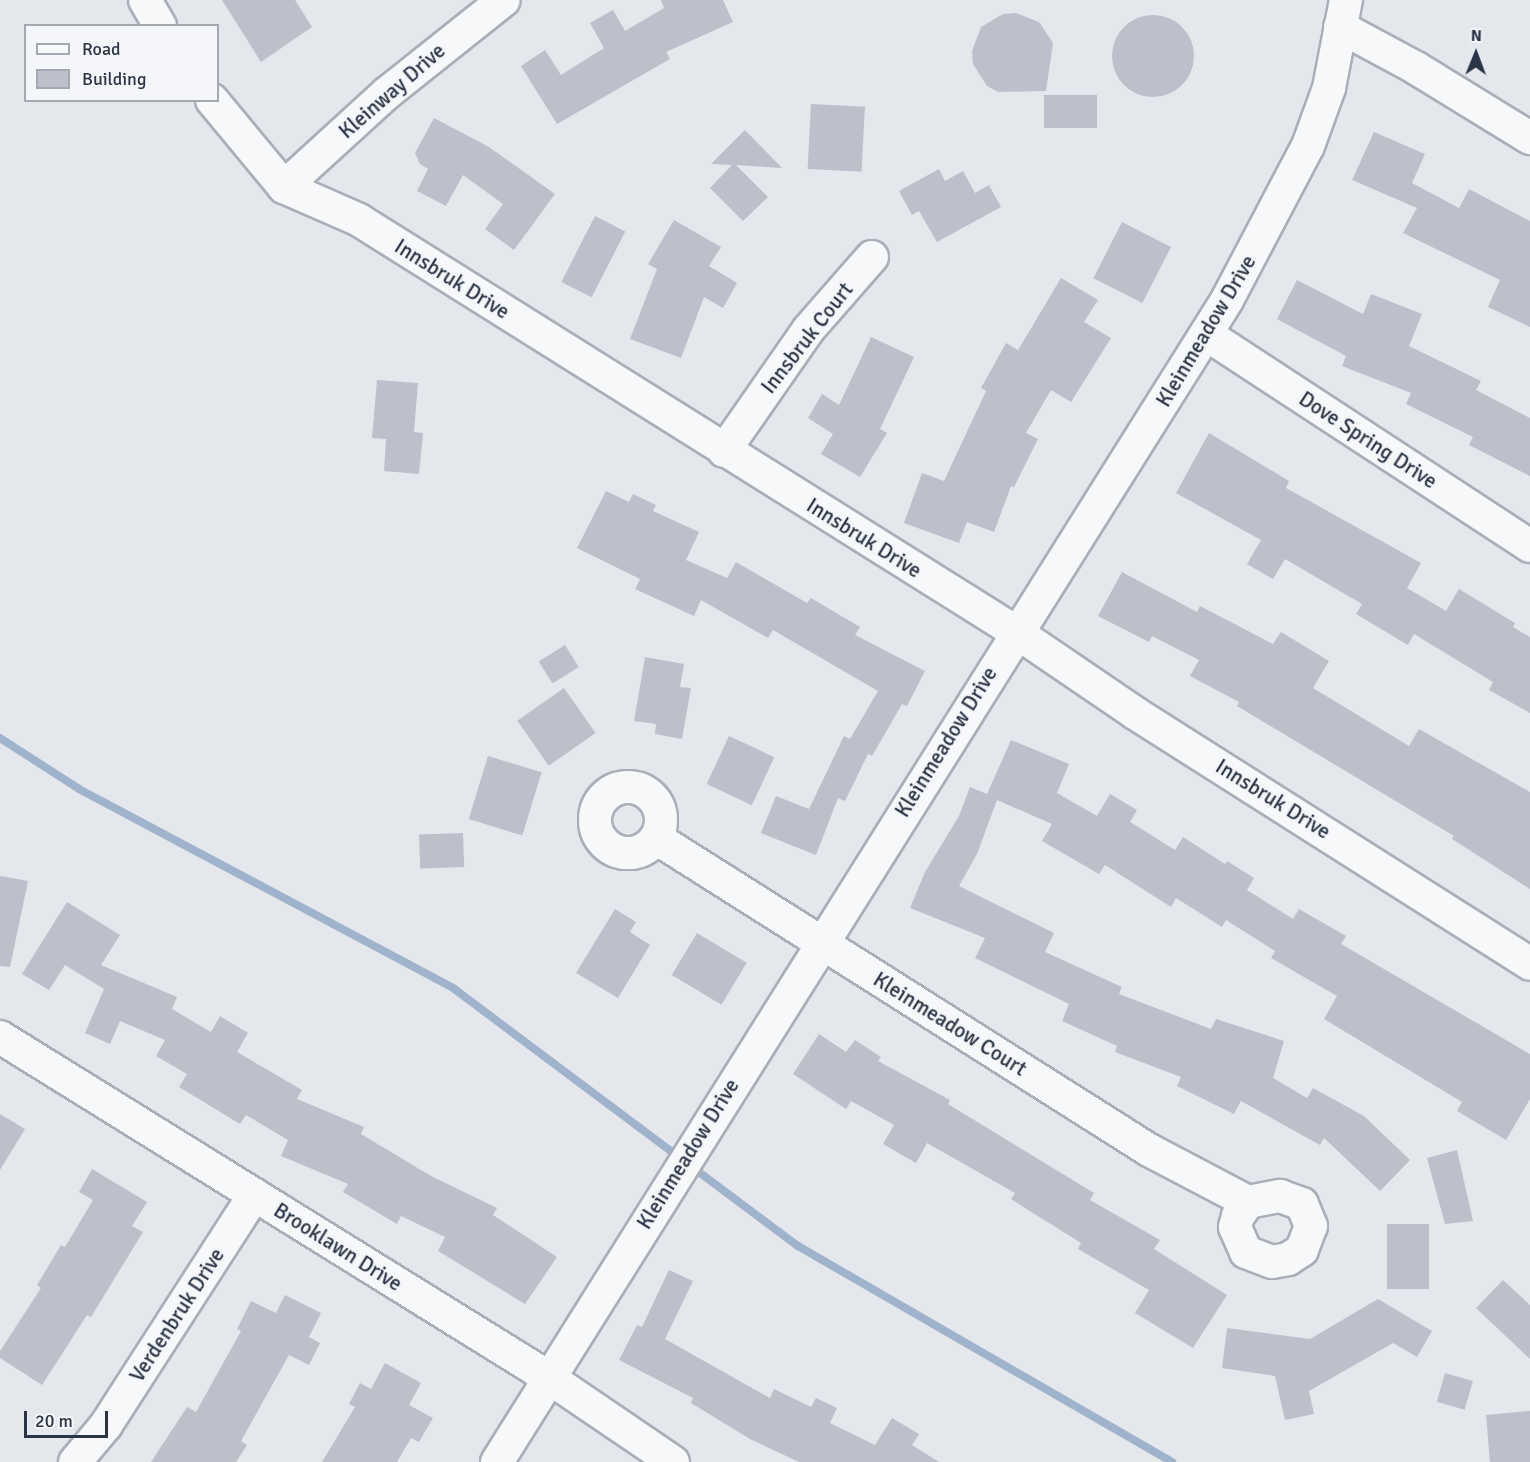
<!DOCTYPE html>
<style>
body{margin:0}
#map{position:relative;width:1530px;height:1462px;overflow:hidden;background:#e4e7ec;font-family:Signika,sans-serif}
div>[style]{position:absolute}
.stream>*{height:8px;margin:-4px;padding:0 4px;transform-origin:4px;border-radius:4px;background:#9fb4cc}
.building>*{inset:0;background:#bbc0ca;transform-origin:0 0}
.round{border-radius:50%}
.roads{filter:drop-shadow(2px 0 #a9aeb7) drop-shadow(-2px 0 #a9aeb7) drop-shadow(0 2px #a9aeb7) drop-shadow(0 -2px #a9aeb7)}
.minor>*{height:32px;margin:-16px;padding:0 16px;transform-origin:16px;border-radius:16px;background:#f7f8fa}
.minor>.ring{margin:-16px;padding:0;box-sizing:content-box;background:none;border:32px solid #f7f8fa;border-radius:50%}
span{translate:-50% -50%;white-space:nowrap;text-align:center;line-height:1.15;-webkit-text-stroke:5px #f4f6f9;paint-order:stroke}
.street-label{font-size:21px;color:#2b3445}
.legend{position:absolute;left:24px;top:24px;width:195px;height:78px;box-sizing:border-box;background:#f4f6f9;border:2px solid #a4a8b1;margin:0;padding:8px 10px;list-style:none;font-size:18px;color:#2b3445}
.legend li{display:flex;align-items:center;gap:12px;height:30px}
.legend b{width:30px;border:2px solid #a4a8b1}
.north{position:absolute;left:1446px;top:24px;width:60px;height:60px;-webkit-text-stroke:4px #f4f6f9;paint-order:stroke;rotate:1deg;font-size:16px;font-weight:700;line-height:24px;text-align:center;color:#2b3445}
.north::after{content:'';display:block;margin:auto;width:21px;height:27px;background:#2b3445;clip-path:polygon(50% 0,100% 100%,50% 72%,0 100%)}
.scale{position:absolute;left:24px;top:1411px;width:84px;height:27px;box-sizing:border-box;border:3px solid #2b3445;border-top:0;padding-left:8px;font-size:18px;line-height:21px;white-space:nowrap;color:#2b3445;-webkit-text-stroke:4px #f4f6f9;paint-order:stroke}
</style>
<div id="map">
<div class="stream">
<i style="left:0;top:738px;width:94px;rotate:32.8deg"></i>
<i style="left:79px;top:789px;width:424px;rotate:28deg"></i>
<i style="left:453px;top:988px;width:431px;rotate:36.8deg"></i>
<i style="left:798px;top:1246px;width:432px;rotate:30deg"></i>
</div>
<div class="building">
<i style="clip-path:polygon(222px 0,295px 0,312px 27px,261px 62px)"></i>
<i style="clip-path:polygon(661px 0,723px 0,733px 22px,666px 52px,670px 59px,557px 124px,521px 66px,545px 50px,561px 75px,604px 48px,590px 23px,613px 10px,625px 31px,664px 8px)"></i>
<i style="clip-path:polygon(1016px 13px,1039px 22px,1053px 43px,1046px 91px,998px 92px,987px 86px,973px 64px,972px 51px,981px 27px,1003px 14px)"></i>
<i class="round" style="left:1112px;top:15px;width:82px;height:82px"></i>
<i style="left:1044px;top:95px;width:53px;height:33px"></i>
<i style="left:811px;top:104px;width:54px;height:65px;rotate:3deg"></i>
<i style="clip-path:polygon(434px 118px,489px 147px,555px 194px,514px 250px,485px 229px,503px 204px,463px 175px,446px 206px,417px 191px,428px 169px,420px 164px,415px 153px)"></i>
<i style="clip-path:polygon(745px 130px,782px 168px,736px 165px,768px 197px,743px 221px,710px 188px,732px 165px,711px 164px)"></i>
<i style="clip-path:polygon(1374px 132px,1425px 154px,1412px 183px,1459px 208px,1469px 189px,1530px 221px,1530px 327px,1488px 307px,1500px 280px,1403px 233px,1417px 208px,1352px 180px)"></i>
<i style="clip-path:polygon(939px 169px,945px 181px,963px 171px,975px 193px,989px 185px,1001px 207px,937px 242px,919px 211px,912px 215px,899px 191px)"></i>
<i style="left:595px;top:216px;width:34px;height:74px;rotate:27deg"></i>
<i style="clip-path:polygon(674px 220px,721px 247px,709px 266px,737px 283px,723px 308px,704px 297px,681px 358px,630px 339px,657px 269px,648px 264px)"></i>
<i style="left:1122px;top:222px;width:55px;height:63px;rotate:27deg"></i>
<i style="clip-path:polygon(1061px 278px,1098px 300px,1084px 322px,1111px 338px,1071px 402px,1051px 390px,1026px 433px,1038px 439px,1014px 487px,1011px 486px,994px 532px,967px 522px,959px 543px,904px 523px,922px 473px,944px 481px,986px 391px,981px 388px,1006px 343px,1018px 350px)"></i>
<i style="clip-path:polygon(1297px 280px,1363px 314px,1371px 294px,1422px 314px,1409px 346px,1481px 381px,1476px 390px,1530px 418px,1530px 476px,1469px 445px,1473px 437px,1406px 404px,1411px 393px,1342px 366px,1346px 356px,1277px 319px)"></i>
<i style="clip-path:polygon(871px 337px,914px 357px,880px 429px,887px 433px,860px 477px,821px 454px,833px 434px,808px 418px,822px 394px,839px 405px)"></i>
<i style="clip-path:polygon(377px 380px,418px 383px,414px 432px,423px 433px,419px 474px,384px 471px,386px 439px,372px 438px)"></i>
<i style="clip-path:polygon(1209px 433px,1289px 481px,1286px 488px,1421px 563px,1407px 588px,1446px 611px,1459px 589px,1515px 623px,1513px 627px,1530px 637px,1530px 713px,1489px 690px,1493px 682px,1414px 634px,1408px 645px,1356px 614px,1362px 604px,1285px 559px,1273px 579px,1247px 564px,1261px 540px,1176px 493px)"></i>
<i style="clip-path:polygon(606px 491px,629px 502px,633px 494px,656px 505px,653px 511px,699px 532px,686px 560px,727px 578px,736px 562px,807px 603px,811px 598px,860px 627px,855px 635px,925px 671px,907px 706px,902px 704px,872px 756px,868px 754px,845px 801px,838px 798px,816px 855px,761px 833px,776px 796px,809px 809px,844px 736px,850px 739px,878px 691px,773px 630px,768px 638px,701px 600px,694px 616px,635px 589px,640px 579px,577px 548px)"></i>
<i style="clip-path:polygon(1122px 572px,1197px 612px,1200px 606px,1273px 644px,1281px 632px,1329px 661px,1313px 688px,1409px 746px,1419px 729px,1530px 792px,1530px 889px,1452px 839px,1454px 836px,1237px 706px,1239px 702px,1190px 676px,1199px 660px,1152px 636px,1149px 642px,1098px 616px)"></i>
<i style="left:565px;top:645px;width:26px;height:31px;rotate:58deg"></i>
<i style="clip-path:polygon(645px 657px,684px 664px,680px 687px,691px 688px,682px 739px,655px 734px,656px 724px,634px 721px)"></i>
<i style="left:564px;top:688px;width:55px;height:57px;rotate:55deg"></i>
<i style="left:729px;top:736px;width:50px;height:53px;rotate:25deg"></i>
<i style="clip-path:polygon(1011px 740px,1069px 764px,1057px 793px,1097px 816px,1110px 794px,1137px 810px,1130px 822px,1175px 850px,1183px 837px,1225px 864px,1227px 861px,1254px 878px,1247px 890px,1293px 919px,1299px 909px,1346px 936px,1341px 944px,1530px 1054px,1530px 1099px,1506px 1140px,1457px 1111px,1462px 1102px,1324px 1019px,1337px 996px,1271px 958px,1275px 951px,1226px 920px,1222px 927px,1176px 898px,1171px 907px,1105px 865px,1099px 874px,1042px 841px,1052px 824px,997px 800px,977px 854px,959px 886px,1054px 933px,1045px 952px,1122px 987px,1119px 994px,1211px 1029px,1216px 1019px,1284px 1041px,1273px 1078px,1307px 1098px,1313px 1088px,1364px 1116px,1410px 1160px,1380px 1191px,1324px 1138px,1320px 1145px,1241px 1101px,1234px 1114px,1177px 1086px,1181px 1077px,1115px 1052px,1117px 1046px,1062px 1021px,1069px 1004px,975px 958px,985px 938px,910px 908px,925px 872px,959px 816px,970px 787px,987px 794px)"></i>
<i style="left:488px;top:756px;width:56px;height:66px;rotate:17deg"></i>
<i style="left:463px;top:833px;width:34px;height:44px;rotate:88deg"></i>
<i style="clip-path:polygon(0 876px,28px 881px,10px 967px,0 966px)"></i>
<i style="clip-path:polygon(67px 902px,120px 935px,101px 965px,177px 997px,172px 1009px,211px 1032px,220px 1016px,248px 1033px,237px 1052px,302px 1090px,297px 1099px,364px 1127px,361px 1134px,431px 1176px,497px 1208px,493px 1215px,557px 1257px,525px 1304px,438px 1251px,445px 1237px,401px 1216px,397px 1224px,343px 1192px,348px 1184px,281px 1156px,288px 1140px,246px 1115px,240px 1124px,179px 1087px,187px 1074px,156px 1056px,165px 1040px,120px 1021px,110px 1044px,85px 1033px,104px 989px,65px 965px,49px 990px,22px 974px)"></i>
<i style="clip-path:polygon(615px 909px,636px 922px,630px 932px,650px 945px,618px 998px,576px 973px)"></i>
<i style="left:697px;top:933px;width:58px;height:49px;rotate:31deg"></i>
<i style="clip-path:polygon(819px 1034px,846px 1052px,855px 1040px,881px 1057px,878px 1061px,950px 1100px,948px 1104px,1094px 1193px,1090px 1200px,1160px 1240px,1154px 1249px,1227px 1295px,1193px 1348px,1135px 1313px,1149px 1290px,1078px 1249px,1081px 1243px,1011px 1199px,1015px 1193px,927px 1143px,916px 1163px,883px 1144px,894px 1125px,851px 1101px,846px 1109px,793px 1074px)"></i>
<i style="clip-path:polygon(0 1114px,25px 1129px,0 1170px)"></i>
<i style="clip-path:polygon(1457px 1150px,1473px 1221px,1445px 1224px,1427px 1158px)"></i>
<i style="clip-path:polygon(92px 1169px,147px 1202px,132px 1226px,143px 1232px,91px 1317px,87px 1315px,42px 1385px,0 1358px,0 1351px,41px 1288px,37px 1285px,61px 1245px,65px 1247px,93px 1200px,79px 1192px)"></i>
<i style="left:1387px;top:1224px;width:42px;height:65px"></i>
<i style="clip-path:polygon(669px 1270px,693px 1281px,665px 1339px,770px 1398px,774px 1389px,811px 1407px,816px 1398px,837px 1408px,830px 1423px,875px 1445px,892px 1418px,919px 1434px,912px 1445px,939px 1462px,799px 1462px,750px 1439px,691px 1403px,693px 1398px,619px 1360px,637px 1325px,642px 1327px)"></i>
<i style="clip-path:polygon(1503px 1280px,1530px 1305px,1530px 1359px,1476px 1308px)"></i>
<i style="clip-path:polygon(285px 1295px,321px 1313px,309px 1337px,320px 1343px,309px 1365px,289px 1355px,241px 1441px,247px 1445px,236px 1462px,151px 1462px,187px 1407px,196px 1412px,241px 1331px,237px 1329px,251px 1301px,276px 1313px)"></i>
<i style="clip-path:polygon(1378px 1299px,1432px 1331px,1417px 1357px,1393px 1343px,1309px 1391px,1314px 1414px,1285px 1420px,1275px 1376px,1222px 1368px,1227px 1328px,1310px 1339px)"></i>
<i style="clip-path:polygon(385px 1363px,421px 1383px,409px 1405px,433px 1418px,419px 1442px,411px 1438px,397px 1462px,322px 1462px,355px 1407px,349px 1404px,360px 1383px,371px 1389px)"></i>
<i style="left:1445px;top:1373px;width:29px;height:30px;rotate:16deg"></i>
<i style="clip-path:polygon(1530px 1411px,1530px 1462px,1490px 1462px,1486px 1415px)"></i>
</div>
<div class="roads">
<div class="minor">
<i style="left:145px;top:0;width:30px;rotate:60deg"></i>
<i style="left:1340px;top:27px;width:86px;rotate:28.3deg"></i>
<i style="left:1416px;top:68px;width:134px;rotate:31.6deg"></i>
<i style="left:212px;top:100px;width:113px;rotate:50.4deg"></i>
<i style="left:284px;top:187px;width:82px;rotate:23.7deg"></i>
<i style="left:359px;top:220px;width:775px;rotate:32.09deg"></i>
<i style="left:1016px;top:632px;width:144px;rotate:34.2deg"></i>
<i style="left:1135px;top:713px;width:468px;rotate:32.4deg"></i>
<i style="left:284px;top:187px;width:139px;rotate:-42.4deg"></i>
<i style="left:387px;top:93px;width:149px;rotate:-38.5deg"></i>
<i style="left:1206px;top:334px;width:387px;rotate:33.2deg"></i>
<i style="left:724px;top:451px;width:147px;rotate:-55.2deg"></i>
<i style="left:808px;top:330px;width:97px;rotate:-48.8deg"></i>
<i class="ring" style="left:595px;top:787px;width:34px;height:34px"></i>
<i style="left:656px;top:838px;width:583px;rotate:32.33deg"></i>
<i style="left:1149px;top:1150px;width:112px;rotate:27.7deg"></i>
<i style="left:1248px;top:1202px;width:33px;rotate:-11deg"></i>
<i style="left:1280px;top:1196px;width:23px;rotate:20deg"></i>
<i style="left:1302px;top:1204px;width:24px;rotate:68deg"></i>
<i style="left:1311px;top:1226px;width:26px;rotate:111deg"></i>
<i style="left:1302px;top:1250px;width:17px;rotate:147deg"></i>
<i style="left:1288px;top:1259px;width:16px;rotate:169deg"></i>
<i style="left:1272px;top:1262px;width:28px;rotate:-159deg"></i>
<i style="left:1246px;top:1252px;width:27px;rotate:-114deg"></i>
<i style="left:1235px;top:1227px;width:11px;rotate:-75deg"></i>
<i style="left:1238px;top:1216px;width:17px;rotate:-54deg"></i>
<i style="left:0;top:1037px;width:645px;rotate:31.82deg"></i>
<i style="left:548px;top:1377px;width:151px;rotate:34.2deg"></i>
<i style="left:75px;top:1462px;width:48px;rotate:-50deg"></i>
<i style="left:106px;top:1425px;width:274px;rotate:-57.2deg"></i>
<i style="left:497px;top:1462px;width:1372px;rotate:-57.86deg"></i>
<i style="left:1227px;top:300px;width:174px;rotate:-62.3deg"></i>
<i style="left:1308px;top:146px;width:62px;rotate:-70.1deg"></i>
<i style="left:1329px;top:88px;width:90px;rotate:-79.1deg"></i>
</div>
</div>
<div class="street-label">
<span style="left:392px;top:91px;rotate:-41deg">Kleinway Drive</span>
<span style="left:452px;top:279px;rotate:32deg">Innsbruk Drive</span>
<span style="left:1206px;top:331px;rotate:-59deg">Kleinmeadow Drive</span>
<span style="left:807px;top:338px;rotate:-52deg">Innsbruk Court</span>
<span style="left:1368px;top:440px;rotate:33deg">Dove Spring Drive</span>
<span style="left:864px;top:538px;rotate:32deg">Innsbruk Drive</span>
<span style="left:946px;top:742px;rotate:-58deg">Kleinmeadow Drive</span>
<span style="left:1273px;top:799px;rotate:32deg">Innsbruk Drive</span>
<span style="left:950px;top:1024px;rotate:32deg">Kleinmeadow Court</span>
<span style="left:688px;top:1154px;rotate:-58deg">Kleinmeadow Drive</span>
<span style="left:338px;top:1247px;rotate:32deg">Brooklawn Drive</span>
<span style="left:177px;top:1315px;rotate:-57deg">Verdenbruk Drive</span>
</div>
<ul class="legend">
<li><b style="height:8px;background:#f7f8fa"></b>Road</li>
<li><b style="height:16px;background:#bbc0ca"></b>Building</li>
</ul>
<div class="north">N</div>
<div class="scale">20 m</div>
</div>
